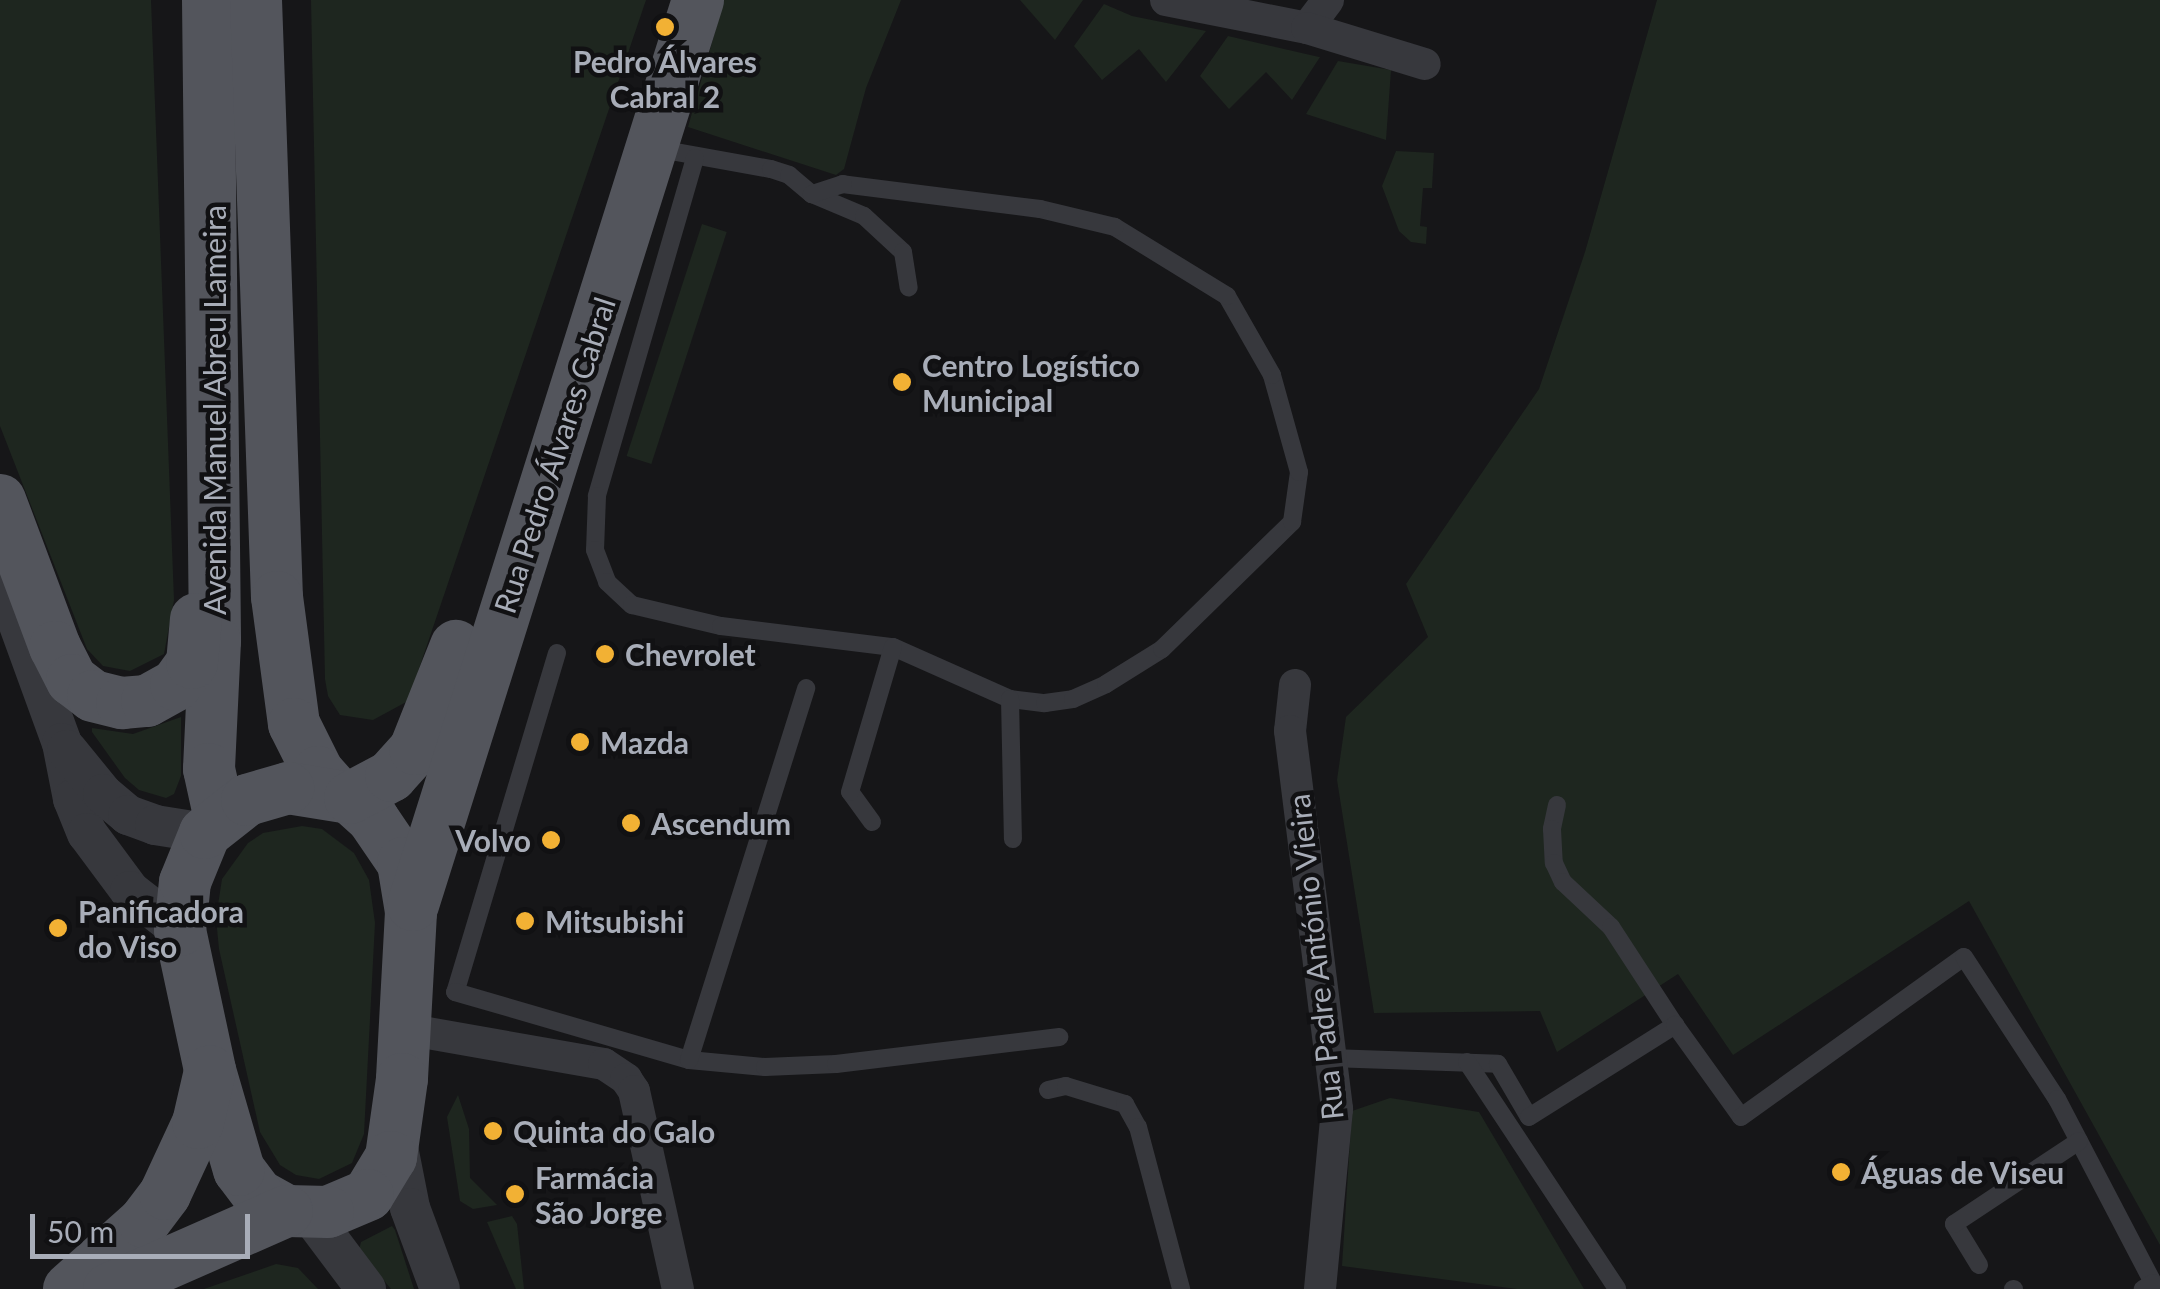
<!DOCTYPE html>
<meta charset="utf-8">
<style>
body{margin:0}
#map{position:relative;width:2160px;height:1289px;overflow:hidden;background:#161618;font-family:Lato,sans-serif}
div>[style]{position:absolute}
.green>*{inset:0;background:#1e261f;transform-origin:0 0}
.service>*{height:18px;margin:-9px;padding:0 9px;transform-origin:9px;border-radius:9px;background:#37383d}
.minor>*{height:32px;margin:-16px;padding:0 16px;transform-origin:16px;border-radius:16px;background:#37383d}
.tertiary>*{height:40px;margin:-20px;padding:0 20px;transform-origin:20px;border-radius:20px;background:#37383d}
.primary>*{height:52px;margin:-26px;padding:0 26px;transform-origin:26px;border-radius:26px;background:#53555c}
.dots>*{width:28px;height:28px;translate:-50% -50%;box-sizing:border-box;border:5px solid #111113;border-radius:50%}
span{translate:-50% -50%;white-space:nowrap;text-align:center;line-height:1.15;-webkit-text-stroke:9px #111113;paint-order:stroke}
.poi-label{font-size:30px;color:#a8adb8;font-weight:700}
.left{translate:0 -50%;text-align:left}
.right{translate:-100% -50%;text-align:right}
.street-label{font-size:30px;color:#a8adb8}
.scale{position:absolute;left:30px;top:1214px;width:220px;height:45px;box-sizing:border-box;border:5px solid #a8adb8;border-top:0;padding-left:12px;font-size:30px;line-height:35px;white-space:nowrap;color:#a8adb8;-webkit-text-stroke:8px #111113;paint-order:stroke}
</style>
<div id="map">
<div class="green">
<i style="clip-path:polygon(0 0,151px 0,174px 600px,164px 654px,130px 671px,103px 666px,87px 649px,0 426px)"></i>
<i style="clip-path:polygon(311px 0,646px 0,408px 701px,373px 720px,340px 715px,328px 696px,325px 679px)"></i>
<i style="clip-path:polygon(724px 0,901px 0,866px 88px,844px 169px,836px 175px,688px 127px)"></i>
<i style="clip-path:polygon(1020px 0,1083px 0,1055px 40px)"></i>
<i style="clip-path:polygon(1657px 0,2160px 0,2160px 1245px,1969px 901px,1733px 1055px,1678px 974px,1557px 1052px,1540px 1011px,1374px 1013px,1337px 780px,1346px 717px,1428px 637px,1406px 584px,1539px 389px,1585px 252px)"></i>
<i style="clip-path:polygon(1104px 4px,1132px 16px,1206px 31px,1166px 82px,1139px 49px,1102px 80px,1074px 46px)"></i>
<i style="clip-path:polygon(1228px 36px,1319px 57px,1320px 57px,1292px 100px,1266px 72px,1229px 109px,1200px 76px)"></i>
<i style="clip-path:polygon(1338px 61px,1391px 70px,1386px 140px,1306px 114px)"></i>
<i style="clip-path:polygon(1396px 151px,1434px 153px,1432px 188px,1423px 188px,1420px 226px,1427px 227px,1426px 244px,1411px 242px,1399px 231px,1382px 186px)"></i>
<i style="left:702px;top:224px;width:26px;height:244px;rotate:18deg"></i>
<i style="clip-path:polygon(181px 717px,181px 776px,174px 794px,166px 798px,139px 790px,125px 778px,92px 732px,92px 728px,133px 734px)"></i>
<i style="clip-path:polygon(302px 826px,322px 829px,354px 853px,369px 880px,375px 923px,364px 1134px,352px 1163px,319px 1179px,296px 1175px,280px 1165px,260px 1132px,219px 949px,216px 918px,222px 879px,248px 843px,263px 833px)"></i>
<i style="clip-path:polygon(458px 1095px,469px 1129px,470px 1178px,497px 1205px,473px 1209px,460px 1201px,447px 1117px)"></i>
<i style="clip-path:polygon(1390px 1098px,1479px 1112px,1584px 1289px,1517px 1289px,1342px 1266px,1352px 1111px)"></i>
<i style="clip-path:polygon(512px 1216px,517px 1224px,524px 1289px,516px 1289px,487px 1222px)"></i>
<i style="clip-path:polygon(392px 1226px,395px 1230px,414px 1289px,391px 1289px,359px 1250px,361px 1242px)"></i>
<i style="clip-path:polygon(276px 1264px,298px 1268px,318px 1289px,204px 1289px)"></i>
</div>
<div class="service">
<i style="left:654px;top:148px;width:119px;rotate:10.2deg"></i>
<i style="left:771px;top:169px;width:19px;rotate:18deg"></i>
<i style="left:789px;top:175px;width:30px;rotate:40deg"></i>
<i style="left:812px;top:194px;width:56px;rotate:22.9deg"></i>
<i style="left:864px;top:216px;width:53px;rotate:42.7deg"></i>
<i style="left:903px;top:252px;width:36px;rotate:81deg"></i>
<i style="left:695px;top:158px;width:352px;rotate:106.2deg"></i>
<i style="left:597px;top:496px;width:54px;rotate:92.1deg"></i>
<i style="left:595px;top:550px;width:34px;rotate:69deg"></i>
<i style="left:607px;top:582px;width:34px;rotate:43deg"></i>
<i style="left:632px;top:605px;width:91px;rotate:13.3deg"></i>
<i style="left:721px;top:626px;width:173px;rotate:7deg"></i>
<i style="left:893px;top:647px;width:128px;rotate:24deg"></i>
<i style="left:1010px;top:699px;width:35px;rotate:7deg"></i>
<i style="left:1045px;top:703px;width:28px;rotate:-8deg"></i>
<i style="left:1073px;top:699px;width:36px;rotate:-24deg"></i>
<i style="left:1106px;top:684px;width:66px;rotate:-32deg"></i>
<i style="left:1162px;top:649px;width:182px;rotate:-44.3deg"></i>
<i style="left:1292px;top:522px;width:50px;rotate:-82deg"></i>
<i style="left:1299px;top:472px;width:101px;rotate:-105.6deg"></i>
<i style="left:1272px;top:375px;width:91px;rotate:-119.7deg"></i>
<i style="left:1227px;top:296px;width:132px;rotate:-148.4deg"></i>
<i style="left:1115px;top:227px;width:77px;rotate:-166.5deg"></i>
<i style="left:1040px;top:209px;width:199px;rotate:-172.8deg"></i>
<i style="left:843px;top:184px;width:33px;rotate:162deg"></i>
<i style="left:557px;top:653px;width:354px;rotate:106.7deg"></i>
<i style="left:455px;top:992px;width:244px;rotate:16.2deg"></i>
<i style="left:689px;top:1060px;width:76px;rotate:5.3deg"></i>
<i style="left:765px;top:1067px;width:71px;rotate:-2.4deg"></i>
<i style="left:836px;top:1064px;width:225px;rotate:-6.9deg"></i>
<i style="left:1010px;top:699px;width:140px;rotate:88.8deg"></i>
<i style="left:1557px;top:805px;width:25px;rotate:102deg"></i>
<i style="left:1552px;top:829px;width:34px;rotate:87deg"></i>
<i style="left:1554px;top:863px;width:21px;rotate:65deg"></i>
<i style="left:1563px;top:882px;width:66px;rotate:43.2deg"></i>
<i style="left:1611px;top:927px;width:117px;rotate:56.9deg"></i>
<i style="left:872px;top:822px;width:37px;rotate:-126deg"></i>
<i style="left:850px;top:792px;width:151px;rotate:-73.5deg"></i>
<i style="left:1330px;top:1058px;width:168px;rotate:2deg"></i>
<i style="left:1498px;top:1064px;width:61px;rotate:59.7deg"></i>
<i style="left:1529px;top:1117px;width:173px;rotate:-32.2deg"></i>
<i style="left:1675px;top:1025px;width:113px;rotate:54.3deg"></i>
<i style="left:1741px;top:1117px;width:274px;rotate:-35.7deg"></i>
<i style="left:1964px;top:957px;width:170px;rotate:56.8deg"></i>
<i style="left:2057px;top:1099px;width:208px;rotate:62.4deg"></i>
<i style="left:2153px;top:1283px;width:12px;rotate:149deg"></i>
<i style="left:689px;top:1060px;width:390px;rotate:-72.5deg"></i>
<i style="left:1467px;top:1062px;width:272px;rotate:56.5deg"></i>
<i style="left:1048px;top:1090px;width:18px;rotate:-13deg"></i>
<i style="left:1066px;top:1086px;width:62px;rotate:17deg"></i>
<i style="left:1125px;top:1104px;width:26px;rotate:61deg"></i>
<i style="left:1138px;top:1127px;width:168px;rotate:75.1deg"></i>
<i style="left:1979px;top:1265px;width:48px;rotate:-121.4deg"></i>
<i style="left:1954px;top:1224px;width:150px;rotate:-33.6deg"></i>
<i style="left:2013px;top:1289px;width:1px"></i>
</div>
<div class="minor">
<i style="left:1166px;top:0;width:144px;rotate:11.2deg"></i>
<i style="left:1307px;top:28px;width:35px;rotate:-53deg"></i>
<i style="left:1307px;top:28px;width:123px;rotate:17deg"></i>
<i style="left:1295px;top:685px;width:46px;rotate:96.2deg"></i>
<i style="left:1290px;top:731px;width:381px;rotate:82.9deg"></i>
<i style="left:1337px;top:1109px;width:181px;rotate:95.4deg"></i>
<i style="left:405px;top:1029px;width:202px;rotate:10deg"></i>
<i style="left:604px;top:1064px;width:27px;rotate:34deg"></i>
<i style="left:626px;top:1079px;width:14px;rotate:56deg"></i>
<i style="left:634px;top:1091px;width:203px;rotate:77.5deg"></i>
</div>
<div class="tertiary">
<i style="left:0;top:573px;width:181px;rotate:70deg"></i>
<i style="left:62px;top:743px;width:57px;rotate:78.9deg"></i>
<i style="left:73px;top:799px;width:37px;rotate:68deg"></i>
<i style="left:87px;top:833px;width:72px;rotate:53.4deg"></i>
<i style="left:130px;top:891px;width:63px;rotate:38deg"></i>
<i style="left:67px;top:750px;width:57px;rotate:50.7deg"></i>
<i style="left:103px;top:794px;width:33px;rotate:40deg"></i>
<i style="left:128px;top:815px;width:29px;rotate:20deg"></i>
<i style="left:155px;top:825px;width:51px;rotate:9.1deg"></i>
<i style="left:396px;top:1137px;width:72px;rotate:78.8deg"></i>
<i style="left:410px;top:1208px;width:86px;rotate:69.7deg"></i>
<i style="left:309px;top:1213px;width:95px;rotate:53.1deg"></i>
</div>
<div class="primary">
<i style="left:208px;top:0;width:641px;rotate:89.37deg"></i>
<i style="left:215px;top:641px;width:128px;rotate:92.7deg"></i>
<i style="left:209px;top:769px;width:51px;rotate:77.6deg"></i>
<i style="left:256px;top:0;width:597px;rotate:87.99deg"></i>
<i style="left:277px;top:597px;width:128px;rotate:82.4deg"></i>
<i style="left:294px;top:724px;width:54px;rotate:63.4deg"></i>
<i style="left:318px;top:772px;width:30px;rotate:48deg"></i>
<i style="left:0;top:500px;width:157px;rotate:69.5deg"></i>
<i style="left:55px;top:647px;width:37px;rotate:63deg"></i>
<i style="left:72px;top:680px;width:26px;rotate:37deg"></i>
<i style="left:93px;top:696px;width:30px;rotate:14deg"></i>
<i style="left:122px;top:703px;width:25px;rotate:-5deg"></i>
<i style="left:147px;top:701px;width:33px;rotate:-29deg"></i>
<i style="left:176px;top:685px;width:27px;rotate:-54deg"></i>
<i style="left:192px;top:663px;width:44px;rotate:-84.8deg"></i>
<i style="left:288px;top:788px;width:63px;rotate:9.2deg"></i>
<i style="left:350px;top:798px;width:31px;rotate:42deg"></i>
<i style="left:373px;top:819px;width:53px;rotate:55.7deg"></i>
<i style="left:403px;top:863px;width:50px;rotate:80.7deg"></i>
<i style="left:411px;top:912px;width:167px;rotate:93.1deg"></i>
<i style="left:402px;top:1079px;width:79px;rotate:98deg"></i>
<i style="left:391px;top:1157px;width:44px;rotate:121.2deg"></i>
<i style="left:368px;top:1195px;width:43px;rotate:157deg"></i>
<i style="left:328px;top:1212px;width:41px;rotate:-178.6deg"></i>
<i style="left:287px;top:1211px;width:33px;rotate:-151deg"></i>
<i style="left:258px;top:1195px;width:31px;rotate:-127deg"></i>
<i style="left:239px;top:1170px;width:104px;rotate:-106.2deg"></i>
<i style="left:210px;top:1070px;width:143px;rotate:-102.1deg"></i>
<i style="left:180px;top:930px;width:48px;rotate:-84.1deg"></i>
<i style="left:185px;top:882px;width:53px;rotate:-67.8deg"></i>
<i style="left:205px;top:833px;width:53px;rotate:-38.2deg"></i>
<i style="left:247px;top:800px;width:43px;rotate:-16.3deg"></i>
<i style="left:350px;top:798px;width:47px;rotate:-28.2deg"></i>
<i style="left:391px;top:776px;width:36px;rotate:-48deg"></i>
<i style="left:415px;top:749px;width:111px;rotate:-68.3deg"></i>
<i style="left:413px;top:905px;width:949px;rotate:-72.52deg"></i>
<i style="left:69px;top:1289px;width:101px;rotate:-41.8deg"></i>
<i style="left:144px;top:1222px;width:35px;rotate:-53deg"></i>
<i style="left:165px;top:1194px;width:78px;rotate:-65.1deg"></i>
<i style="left:198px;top:1123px;width:53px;rotate:-77deg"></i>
<i style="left:109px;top:1289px;width:194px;rotate:-23.7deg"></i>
</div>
<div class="dots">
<i style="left:665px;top:27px;background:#f2b134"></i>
<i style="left:902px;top:382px;background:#f2b134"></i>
<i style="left:605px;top:654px;background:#f2b134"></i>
<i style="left:580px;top:742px;background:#f2b134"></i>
<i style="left:631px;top:823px;background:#f2b134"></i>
<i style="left:551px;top:840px;background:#f2b134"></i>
<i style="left:525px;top:921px;background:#f2b134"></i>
<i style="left:58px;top:928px;background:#f2b134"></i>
<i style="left:493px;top:1131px;background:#f2b134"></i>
<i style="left:1841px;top:1172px;background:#f2b134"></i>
<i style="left:515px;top:1194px;background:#f2b134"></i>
</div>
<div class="poi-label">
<span style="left:665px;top:78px">Pedro Álvares<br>Cabral 2</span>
<span class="left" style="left:922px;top:382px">Centro Logístico<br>Municipal</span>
<span class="left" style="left:625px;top:654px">Chevrolet</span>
<span class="left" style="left:600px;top:742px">Mazda</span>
<span class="left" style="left:651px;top:823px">Ascendum</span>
<span class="right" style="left:531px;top:840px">Volvo</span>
<span class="left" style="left:78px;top:928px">Panificadora<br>do Viso</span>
<span class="left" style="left:545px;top:921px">Mitsubishi</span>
<span class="left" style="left:513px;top:1131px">Quinta do Galo</span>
<span class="left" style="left:1861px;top:1172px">Águas de Viseu</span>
<span class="left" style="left:535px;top:1194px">Farmácia<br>São Jorge</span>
</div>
<div class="street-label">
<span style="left:214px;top:410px;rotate:-90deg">Avenida Manuel Abreu Lameira</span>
<span style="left:554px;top:455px;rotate:-72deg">Rua Pedro Álvares Cabral</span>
<span style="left:1315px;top:957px;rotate:-96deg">Rua Padre António Vieira</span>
</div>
<div class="scale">50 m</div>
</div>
